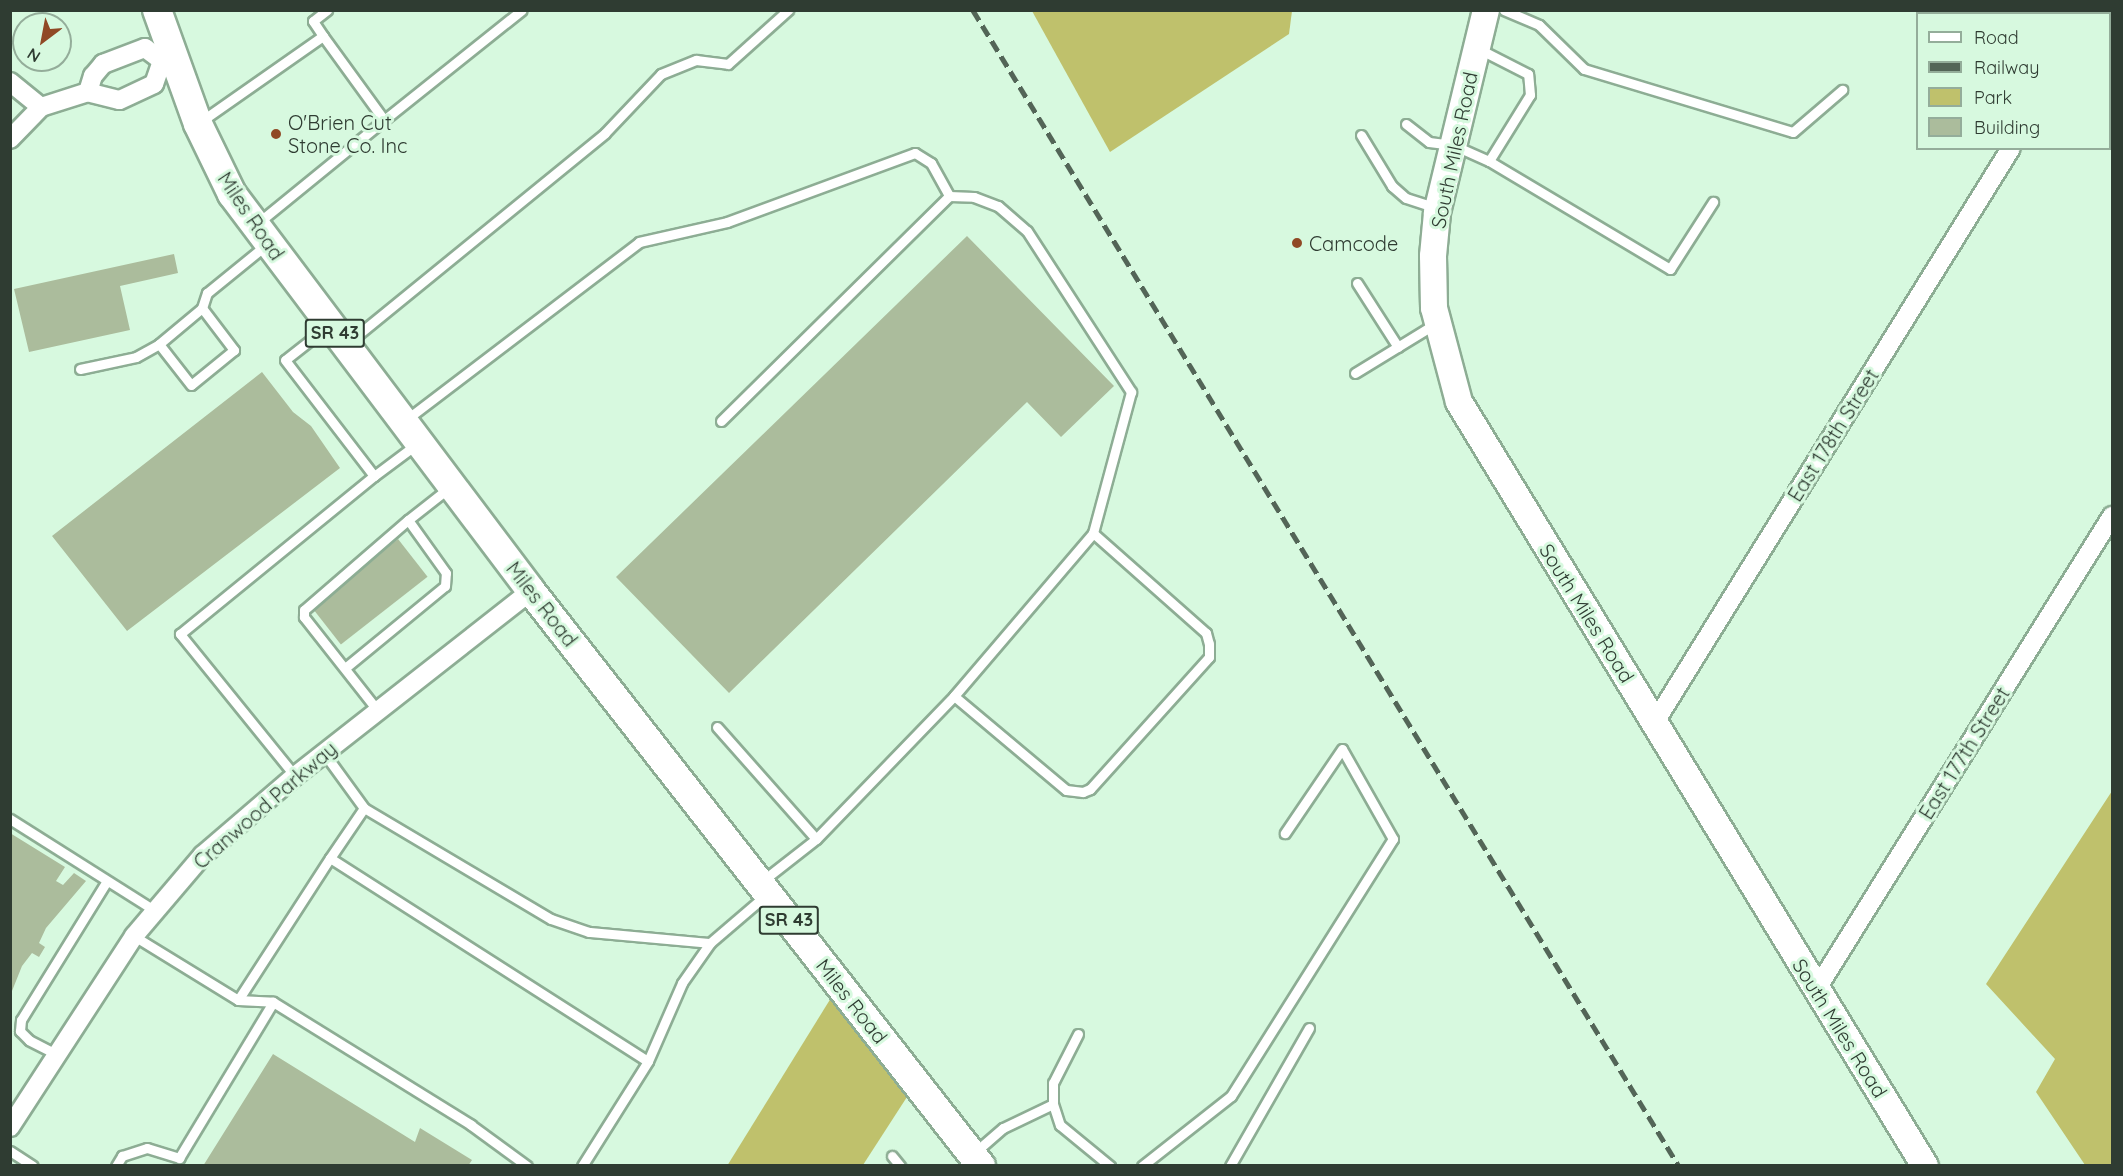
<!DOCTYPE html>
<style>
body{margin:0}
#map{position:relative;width:2123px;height:1176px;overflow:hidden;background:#d7f9df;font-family:Quicksand,sans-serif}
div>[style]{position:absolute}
.green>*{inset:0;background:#bfc16c}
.building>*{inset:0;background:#abbc9c;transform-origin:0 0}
.roads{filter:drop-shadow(2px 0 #8dad94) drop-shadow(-2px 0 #8dad94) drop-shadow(0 2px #8dad94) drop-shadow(0 -2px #8dad94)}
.lane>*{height:9px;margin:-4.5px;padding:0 4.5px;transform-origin:4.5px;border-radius:4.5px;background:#fff}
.street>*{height:18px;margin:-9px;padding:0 9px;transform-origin:9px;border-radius:9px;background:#fff}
.secondary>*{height:26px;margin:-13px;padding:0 13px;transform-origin:13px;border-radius:13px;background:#fff}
.primary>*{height:28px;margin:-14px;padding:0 14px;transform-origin:14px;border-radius:14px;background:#fff}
.rail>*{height:4.5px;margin-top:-2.25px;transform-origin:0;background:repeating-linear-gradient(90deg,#536557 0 12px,transparent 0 18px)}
.dots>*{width:16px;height:16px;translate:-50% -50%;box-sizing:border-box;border:3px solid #d7f9df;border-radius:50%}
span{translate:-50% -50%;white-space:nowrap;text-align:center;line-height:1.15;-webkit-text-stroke:6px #d7f9df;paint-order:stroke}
.shield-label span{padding:2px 4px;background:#d7f9df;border:2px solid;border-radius:4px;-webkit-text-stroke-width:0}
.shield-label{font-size:18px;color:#2f3c32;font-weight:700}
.poi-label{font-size:20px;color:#2f3c32}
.left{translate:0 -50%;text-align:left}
.street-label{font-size:20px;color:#2f3c32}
.frame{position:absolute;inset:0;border:12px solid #2f3c32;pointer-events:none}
.legend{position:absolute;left:1916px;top:12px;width:195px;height:138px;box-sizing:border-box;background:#d7f9df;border:2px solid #94ad9a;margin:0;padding:8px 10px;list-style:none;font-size:18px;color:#2f3c32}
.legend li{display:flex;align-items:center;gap:12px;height:30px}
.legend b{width:30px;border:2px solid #94ad9a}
.north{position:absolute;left:12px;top:12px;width:60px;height:60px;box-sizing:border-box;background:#d7f9df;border:2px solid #94ad9a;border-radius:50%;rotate:212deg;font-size:16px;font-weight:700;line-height:24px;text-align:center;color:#2f3c32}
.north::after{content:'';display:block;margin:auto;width:21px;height:27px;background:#904925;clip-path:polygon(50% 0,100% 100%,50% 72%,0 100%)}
</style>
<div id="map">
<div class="green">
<i style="clip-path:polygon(1032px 11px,1292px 11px,1289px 34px,1110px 152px)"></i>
<i style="clip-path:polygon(2112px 791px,2112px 1165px,2085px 1165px,2036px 1092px,2055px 1059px,1986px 984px)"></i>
<i style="clip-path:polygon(839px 985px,916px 1083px,863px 1165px,727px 1166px)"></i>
</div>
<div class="building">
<i style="clip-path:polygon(967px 236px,1114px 386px,1061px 437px,1027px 402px,729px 693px,616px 577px)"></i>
<i style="clip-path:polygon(174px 254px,178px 273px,120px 286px,130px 330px,29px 352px,14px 289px)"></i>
<i style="clip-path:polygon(262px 372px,293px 412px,311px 426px,340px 468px,127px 631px,52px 536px)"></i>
<i style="left:398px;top:539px;width:48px;height:110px;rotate:52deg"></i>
<i style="clip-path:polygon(10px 833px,65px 867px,56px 881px,63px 885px,74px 873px,86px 881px,46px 928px,39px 943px,45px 947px,39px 957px,32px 953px,22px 966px,10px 996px)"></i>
<i style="clip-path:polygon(273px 1054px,415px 1142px,420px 1128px,472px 1160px,468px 1166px,203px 1166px)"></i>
</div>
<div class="roads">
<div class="lane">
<i style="left:1504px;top:10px;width:38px;rotate:23deg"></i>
<i style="left:1539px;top:25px;width:63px;rotate:44.4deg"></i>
<i style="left:1584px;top:69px;width:218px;rotate:16.8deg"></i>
<i style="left:1793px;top:132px;width:65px;rotate:-40.6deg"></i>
<i style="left:384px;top:120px;width:176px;rotate:-38.6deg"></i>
<i style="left:200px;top:122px;width:150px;rotate:-35deg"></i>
<i style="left:323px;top:36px;width:18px;rotate:-124deg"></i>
<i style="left:313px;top:21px;width:18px;rotate:-38deg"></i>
<i style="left:1406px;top:124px;width:29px;rotate:38deg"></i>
<i style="left:1429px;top:142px;width:24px;rotate:7deg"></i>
<i style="left:1453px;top:145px;width:39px;rotate:24deg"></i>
<i style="left:1489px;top:161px;width:78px;rotate:-58.2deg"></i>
<i style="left:1530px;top:95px;width:21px;rotate:-95deg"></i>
<i style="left:1528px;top:74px;width:55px;rotate:-153deg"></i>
<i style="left:1361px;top:135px;width:60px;rotate:58.7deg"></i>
<i style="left:1392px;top:186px;width:18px;rotate:41deg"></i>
<i style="left:1406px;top:198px;width:32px;rotate:18deg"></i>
<i style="left:1489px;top:161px;width:211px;rotate:30.8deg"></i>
<i style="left:1670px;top:269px;width:80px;rotate:-57.3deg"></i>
<i style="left:259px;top:222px;width:161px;rotate:-39.2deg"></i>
<i style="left:384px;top:120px;width:104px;rotate:-126deg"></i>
<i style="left:1357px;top:283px;width:76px;rotate:57.4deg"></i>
<i style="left:202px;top:308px;width:53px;rotate:52.7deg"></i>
<i style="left:234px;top:350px;width:55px;rotate:140.9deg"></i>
<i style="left:191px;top:385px;width:52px;rotate:-128deg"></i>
<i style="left:159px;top:344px;width:56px;rotate:-39.9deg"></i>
<i style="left:202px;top:308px;width:16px;rotate:-72deg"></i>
<i style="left:207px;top:293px;width:76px;rotate:-39.1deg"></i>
<i style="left:327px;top:327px;width:53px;rotate:141.8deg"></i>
<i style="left:285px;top:360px;width:146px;rotate:52.5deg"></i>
<i style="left:374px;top:476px;width:54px;rotate:-36.7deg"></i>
<i style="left:349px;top:342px;width:330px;rotate:-39.2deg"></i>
<i style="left:605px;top:133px;width:81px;rotate:-46.5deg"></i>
<i style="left:661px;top:74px;width:38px;rotate:-22deg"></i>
<i style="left:696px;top:60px;width:32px;rotate:7deg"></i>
<i style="left:728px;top:64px;width:81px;rotate:-42deg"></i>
<i style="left:80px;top:369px;width:57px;rotate:-12.1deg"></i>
<i style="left:136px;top:357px;width:26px;rotate:-29deg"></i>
<i style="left:1355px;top:373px;width:94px;rotate:-31.5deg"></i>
<i style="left:407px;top:419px;width:292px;rotate:-37.3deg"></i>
<i style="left:639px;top:242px;width:90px;rotate:-12.8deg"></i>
<i style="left:727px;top:222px;width:200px;rotate:-20.2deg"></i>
<i style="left:915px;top:153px;width:19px;rotate:32deg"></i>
<i style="left:931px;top:163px;width:38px;rotate:61deg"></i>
<i style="left:721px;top:421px;width:320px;rotate:-44.6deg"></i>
<i style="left:949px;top:196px;width:25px;rotate:2deg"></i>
<i style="left:974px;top:197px;width:26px;rotate:21deg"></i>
<i style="left:998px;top:206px;width:38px;rotate:41deg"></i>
<i style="left:1027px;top:231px;width:192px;rotate:57.1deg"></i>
<i style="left:1131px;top:392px;width:146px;rotate:105.1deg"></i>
<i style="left:345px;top:668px;width:129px;rotate:-39.4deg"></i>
<i style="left:445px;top:586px;width:13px;rotate:-86deg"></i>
<i style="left:446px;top:573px;width:65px;rotate:-125.6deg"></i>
<i style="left:408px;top:520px;width:53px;rotate:-38.2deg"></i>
<i style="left:378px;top:711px;width:120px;rotate:-128.2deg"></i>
<i style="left:304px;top:617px;width:7px;rotate:-90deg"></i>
<i style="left:304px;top:610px;width:138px;rotate:-40.9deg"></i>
<i style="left:717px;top:727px;width:149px;rotate:48.5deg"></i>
<i style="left:816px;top:839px;width:70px;rotate:142deg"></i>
<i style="left:324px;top:753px;width:68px;rotate:54deg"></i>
<i style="left:364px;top:808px;width:60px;rotate:124.2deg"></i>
<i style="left:295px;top:776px;width:183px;rotate:-129deg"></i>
<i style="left:180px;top:634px;width:250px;rotate:-39.2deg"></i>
<i style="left:364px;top:808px;width:217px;rotate:30.7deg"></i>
<i style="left:551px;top:919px;width:40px;rotate:18.9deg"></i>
<i style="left:589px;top:932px;width:121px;rotate:5.2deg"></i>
<i style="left:10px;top:819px;width:170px;rotate:32.3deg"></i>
<i style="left:816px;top:839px;width:199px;rotate:-46deg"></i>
<i style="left:954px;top:696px;width:214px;rotate:-49.5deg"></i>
<i style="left:1093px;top:533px;width:151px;rotate:41.5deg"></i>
<i style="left:1206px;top:633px;width:11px;rotate:75deg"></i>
<i style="left:1209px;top:644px;width:13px;rotate:90deg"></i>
<i style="left:1209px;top:657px;width:178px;rotate:132deg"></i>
<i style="left:1090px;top:789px;width:8px;rotate:157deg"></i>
<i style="left:1083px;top:792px;width:17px;rotate:-173deg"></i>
<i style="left:1066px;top:790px;width:146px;rotate:-140deg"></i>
<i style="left:134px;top:936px;width:122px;rotate:31.6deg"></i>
<i style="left:238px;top:1000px;width:35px;rotate:3deg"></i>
<i style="left:273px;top:1002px;width:233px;rotate:31.8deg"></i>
<i style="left:471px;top:1125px;width:69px;rotate:36.2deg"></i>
<i style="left:238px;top:1000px;width:169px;rotate:-57.1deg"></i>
<i style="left:330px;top:858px;width:377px;rotate:32.6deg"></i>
<i style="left:1078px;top:1034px;width:55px;rotate:117deg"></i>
<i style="left:1053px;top:1083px;width:21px;rotate:90deg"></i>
<i style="left:1053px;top:1104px;width:22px;rotate:72deg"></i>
<i style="left:1060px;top:1125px;width:65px;rotate:39.4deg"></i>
<i style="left:56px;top:1054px;width:30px;rotate:-153deg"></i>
<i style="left:29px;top:1040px;width:13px;rotate:-135deg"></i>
<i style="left:20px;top:1031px;width:11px;rotate:-85deg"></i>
<i style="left:21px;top:1020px;width:163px;rotate:-58.3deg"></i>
<i style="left:10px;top:1151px;width:27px;rotate:33deg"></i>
<i style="left:974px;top:1153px;width:38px;rotate:-41deg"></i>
<i style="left:1003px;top:1128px;width:55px;rotate:-25.6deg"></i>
<i style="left:892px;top:1156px;width:13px;rotate:51deg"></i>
<i style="left:116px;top:1166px;width:12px;rotate:-59deg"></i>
<i style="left:122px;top:1156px;width:26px;rotate:-18deg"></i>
<i style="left:147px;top:1148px;width:34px;rotate:17deg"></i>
<i style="left:179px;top:1158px;width:182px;rotate:-58.9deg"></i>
<i style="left:582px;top:1166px;width:124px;rotate:-57.8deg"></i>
<i style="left:648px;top:1061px;width:85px;rotate:-66.4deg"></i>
<i style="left:682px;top:983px;width:49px;rotate:-55deg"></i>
<i style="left:710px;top:943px;width:74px;rotate:-40.6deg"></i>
<i style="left:1142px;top:1166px;width:113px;rotate:-38.2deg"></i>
<i style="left:1231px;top:1096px;width:304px;rotate:-57.8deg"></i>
<i style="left:1393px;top:839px;width:103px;rotate:-119.5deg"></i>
<i style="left:1342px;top:749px;width:102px;rotate:124.2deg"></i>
<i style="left:1230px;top:1166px;width:159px;rotate:-60.2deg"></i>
</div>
<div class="street">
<i style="left:1967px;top:10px;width:6px;rotate:39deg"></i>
<i style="left:2094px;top:14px;width:4px;rotate:-63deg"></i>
<i style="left:145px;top:48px;width:21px;rotate:37deg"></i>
<i style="left:162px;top:61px;width:24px;rotate:109deg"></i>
<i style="left:154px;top:84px;width:38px;rotate:155deg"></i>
<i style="left:119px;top:100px;width:32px;rotate:-166deg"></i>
<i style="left:88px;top:92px;width:17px;rotate:-73deg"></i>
<i style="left:93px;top:76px;width:16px;rotate:-50deg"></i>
<i style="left:103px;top:64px;width:45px;rotate:-20.9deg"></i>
<i style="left:10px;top:82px;width:40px;rotate:39deg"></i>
<i style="left:2110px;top:97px;width:3px;rotate:45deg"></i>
<i style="left:10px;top:139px;width:45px;rotate:-45.9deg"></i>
<i style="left:41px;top:107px;width:49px;rotate:-17.7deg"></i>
<i style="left:1655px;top:722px;width:675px;rotate:-58.19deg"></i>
<i style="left:1816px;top:990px;width:559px;rotate:-58.02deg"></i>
<i style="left:10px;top:1127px;width:228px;rotate:-57deg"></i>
<i style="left:134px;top:936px;width:106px;rotate:-49.6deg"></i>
<i style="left:203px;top:855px;width:121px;rotate:-40.7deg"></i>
<i style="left:295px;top:776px;width:300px;rotate:-38.1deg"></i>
</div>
<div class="secondary">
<i style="left:1486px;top:10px;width:209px;rotate:103.6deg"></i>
<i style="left:1437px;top:213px;width:43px;rotate:95.3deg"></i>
<i style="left:1433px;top:256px;width:52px;rotate:88.9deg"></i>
<i style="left:1434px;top:308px;width:97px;rotate:75.1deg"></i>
<i style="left:1459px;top:402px;width:895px;rotate:58.62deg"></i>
</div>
<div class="primary">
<i style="left:157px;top:10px;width:121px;rotate:70.2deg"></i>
<i style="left:198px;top:124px;width:78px;rotate:64.1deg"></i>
<i style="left:232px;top:194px;width:497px;rotate:53deg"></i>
<i style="left:531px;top:591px;width:730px;rotate:51.95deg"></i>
</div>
</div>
<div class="rail">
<i style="left:973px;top:10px;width:1355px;rotate:58.59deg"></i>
</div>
<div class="dots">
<i style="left:276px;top:134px;background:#904925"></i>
<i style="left:1297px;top:243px;background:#904925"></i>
</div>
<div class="shield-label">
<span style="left:335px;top:333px">SR 43</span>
<span style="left:789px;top:920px">SR 43</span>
</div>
<div class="poi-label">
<span class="left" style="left:288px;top:134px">O'Brien Cut<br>Stone Co. Inc</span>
<span class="left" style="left:1309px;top:243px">Camcode</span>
</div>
<div class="street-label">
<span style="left:1454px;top:150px;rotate:-78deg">South Miles Road</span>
<span style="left:251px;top:216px;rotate:56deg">Miles Road</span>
<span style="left:1833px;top:435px;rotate:-58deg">East 178th Street</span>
<span style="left:542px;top:604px;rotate:52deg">Miles Road</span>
<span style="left:1587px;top:613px;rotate:58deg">South Miles Road</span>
<span style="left:1964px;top:753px;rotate:-58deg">East 177th Street</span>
<span style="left:265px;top:805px;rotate:-41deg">Cranwood Parkway</span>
<span style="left:852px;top:1001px;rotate:52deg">Miles Road</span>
<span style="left:1840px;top:1028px;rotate:58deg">South Miles Road</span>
</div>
<div class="frame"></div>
<ul class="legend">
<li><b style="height:8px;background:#fff"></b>Road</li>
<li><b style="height:8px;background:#536557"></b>Railway</li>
<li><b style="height:16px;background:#bfc16c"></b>Park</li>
<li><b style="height:16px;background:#abbc9c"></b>Building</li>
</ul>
<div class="north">N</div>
</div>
